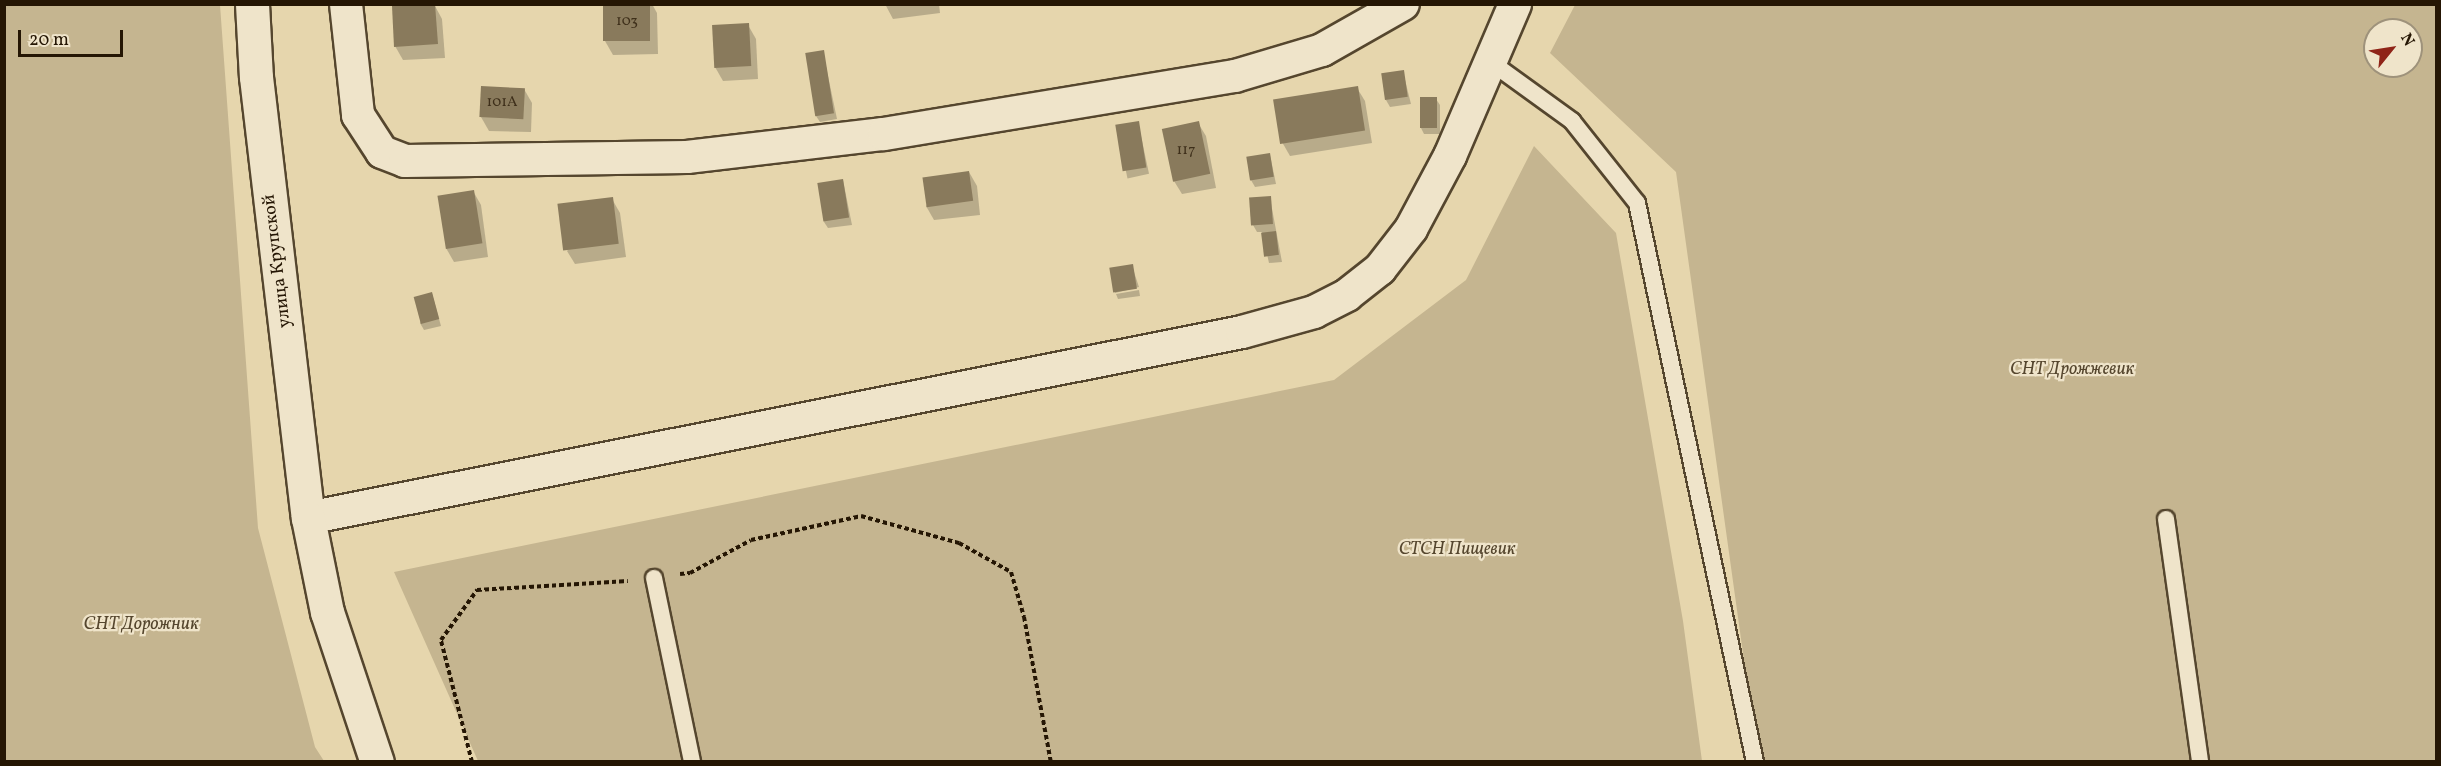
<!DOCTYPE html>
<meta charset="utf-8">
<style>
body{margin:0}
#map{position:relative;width:2441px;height:766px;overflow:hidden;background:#e6d6ad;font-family:Vollkorn,serif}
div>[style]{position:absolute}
.green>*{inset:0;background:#c5b590}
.shadow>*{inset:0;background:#0003;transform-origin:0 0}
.building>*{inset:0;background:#897a5c;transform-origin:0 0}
.path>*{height:4px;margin-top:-2px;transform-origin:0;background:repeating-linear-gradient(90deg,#251604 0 4.5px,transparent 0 7.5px)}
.roads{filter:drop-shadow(2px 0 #55462e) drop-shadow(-2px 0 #55462e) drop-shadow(0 2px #55462e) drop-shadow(0 -2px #55462e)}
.lane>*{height:16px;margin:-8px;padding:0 8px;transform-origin:8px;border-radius:8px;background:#efe4ca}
.street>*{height:32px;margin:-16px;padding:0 16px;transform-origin:16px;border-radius:16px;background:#efe4ca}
.secondary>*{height:33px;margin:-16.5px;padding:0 16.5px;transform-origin:16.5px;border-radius:16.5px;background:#efe4ca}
span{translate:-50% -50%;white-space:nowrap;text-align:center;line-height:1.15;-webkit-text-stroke:4.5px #efe4ca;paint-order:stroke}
.number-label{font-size:15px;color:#3e2f1a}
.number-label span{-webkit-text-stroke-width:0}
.street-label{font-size:18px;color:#251604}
.park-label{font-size:18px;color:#55462e;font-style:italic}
.frame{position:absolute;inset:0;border:6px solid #251604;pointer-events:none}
.north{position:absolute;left:2363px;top:18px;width:60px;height:60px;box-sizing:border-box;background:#efe4ca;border:2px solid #9e927b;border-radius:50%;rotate:60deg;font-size:16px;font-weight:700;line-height:24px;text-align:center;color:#251604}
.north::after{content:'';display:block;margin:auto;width:21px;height:27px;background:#8f2418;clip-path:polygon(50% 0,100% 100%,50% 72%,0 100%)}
.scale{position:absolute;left:18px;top:30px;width:105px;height:27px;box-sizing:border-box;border:3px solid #251604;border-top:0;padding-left:8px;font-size:18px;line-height:21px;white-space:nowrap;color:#251604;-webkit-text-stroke:4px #efe4ca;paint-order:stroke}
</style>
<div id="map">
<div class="green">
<i style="clip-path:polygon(4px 5px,220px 5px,258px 528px,315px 747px,324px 761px,5px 761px)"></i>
<i style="clip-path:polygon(evenodd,1575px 5px,2436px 5px,2436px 761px,1758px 761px,1676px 172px,1550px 53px,1575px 5px,2375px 30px,2411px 30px,2411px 66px,2375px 66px,2375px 30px)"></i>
<i style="clip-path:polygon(1534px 146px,1616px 233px,1683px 621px,1702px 761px,478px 761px,394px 572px,1334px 380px,1466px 280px)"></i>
</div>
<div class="shadow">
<i style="clip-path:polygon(604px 4px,652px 4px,657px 13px,658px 54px,613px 55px,605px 41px)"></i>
<i style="clip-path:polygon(939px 4px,940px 13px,893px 19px,885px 4px)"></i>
<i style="clip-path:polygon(435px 6px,442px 19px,445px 58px,403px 60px,395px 46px)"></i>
<i style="clip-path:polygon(748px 25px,756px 39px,758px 79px,723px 81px,715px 67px)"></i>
<i style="clip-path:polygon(823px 52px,837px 119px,820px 122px,816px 116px)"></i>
<i style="clip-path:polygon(1403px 72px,1411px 104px,1390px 107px,1386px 100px)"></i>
<i style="clip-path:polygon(1357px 88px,1365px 101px,1372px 143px,1290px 156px,1282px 142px)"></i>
<i style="clip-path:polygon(524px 89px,532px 103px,531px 132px,489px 131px,481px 117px)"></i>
<i style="clip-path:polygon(1436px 99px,1440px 105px,1440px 134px,1424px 134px,1421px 128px)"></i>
<i style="left:1138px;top:122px;width:53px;height:22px;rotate:78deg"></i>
<i style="clip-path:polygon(1198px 123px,1206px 136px,1216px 188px,1182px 194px,1174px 181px)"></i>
<i style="clip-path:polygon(1270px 155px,1276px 184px,1255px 187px,1251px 180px)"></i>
<i style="clip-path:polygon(969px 172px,977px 186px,980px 215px,934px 220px,926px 206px)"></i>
<i style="clip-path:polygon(843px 180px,852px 225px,828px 228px,824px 222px)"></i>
<i style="clip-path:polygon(473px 191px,481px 205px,488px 257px,454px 262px,446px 248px)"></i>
<i style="clip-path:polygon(1270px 198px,1282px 262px,1269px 263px,1262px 232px,1257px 232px,1253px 225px)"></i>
<i style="clip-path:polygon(612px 199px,620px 213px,626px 257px,575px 264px,567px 251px)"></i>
<i style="clip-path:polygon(1132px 266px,1139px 287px,1115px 293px,1111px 269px)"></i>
<i style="clip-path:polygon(1139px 290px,1140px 296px,1118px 299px,1116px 294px)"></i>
<i style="clip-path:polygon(432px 294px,441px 326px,424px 330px,420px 323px)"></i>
</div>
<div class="building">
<i style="clip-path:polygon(424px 4px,435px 4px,438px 44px,394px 47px,392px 6px)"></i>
<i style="left:603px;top:4px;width:47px;height:37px"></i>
<i style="left:749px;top:23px;width:43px;height:37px;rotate:87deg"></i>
<i style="left:824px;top:50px;width:64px;height:19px;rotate:81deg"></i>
<i style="left:1404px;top:70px;width:27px;height:23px;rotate:82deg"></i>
<i style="left:481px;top:86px;width:44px;height:31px;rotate:3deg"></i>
<i style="left:1358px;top:86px;width:45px;height:86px;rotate:81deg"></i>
<i style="left:1420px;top:97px;width:17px;height:31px"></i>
<i style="left:1139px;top:121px;width:47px;height:24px;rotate:81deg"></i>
<i style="left:1199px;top:121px;width:54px;height:38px;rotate:78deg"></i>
<i style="left:1270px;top:153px;width:24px;height:24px;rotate:81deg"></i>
<i style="left:969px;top:171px;width:30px;height:47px;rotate:82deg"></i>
<i style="left:843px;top:179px;width:39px;height:26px;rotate:81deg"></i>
<i style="left:474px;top:190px;width:54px;height:37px;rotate:81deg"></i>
<i style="left:1271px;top:196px;width:28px;height:22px;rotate:86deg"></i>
<i style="left:613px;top:197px;width:47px;height:56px;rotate:83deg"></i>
<i style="left:1276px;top:231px;width:24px;height:15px;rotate:83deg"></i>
<i style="left:1133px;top:264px;width:25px;height:24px;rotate:81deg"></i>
<i style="left:432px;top:292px;width:28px;height:19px;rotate:75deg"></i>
</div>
<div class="path">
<i style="left:680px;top:574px;width:10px;rotate:-6deg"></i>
<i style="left:690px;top:573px;width:69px;rotate:-28.4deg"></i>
<i style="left:751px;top:540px;width:113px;rotate:-12.3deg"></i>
<i style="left:861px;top:516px;width:102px;rotate:15.4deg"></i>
<i style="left:959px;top:543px;width:60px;rotate:29.1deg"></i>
<i style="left:1011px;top:572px;width:47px;rotate:73.9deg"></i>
<i style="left:1024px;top:617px;width:147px;rotate:79.5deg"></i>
<i style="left:472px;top:762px;width:126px;rotate:-104.3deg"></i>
<i style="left:441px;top:640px;width:62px;rotate:-54.2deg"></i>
<i style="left:477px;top:590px;width:151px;rotate:-3.4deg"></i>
</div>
<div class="roads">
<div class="lane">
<i style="left:1492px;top:63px;width:99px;rotate:35.9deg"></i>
<i style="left:1572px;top:121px;width:105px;rotate:51.6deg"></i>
<i style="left:1637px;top:203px;width:571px;rotate:78.08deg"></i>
<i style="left:2166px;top:519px;width:245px;rotate:82deg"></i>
<i style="left:654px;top:578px;width:188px;rotate:78.3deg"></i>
</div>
<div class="street">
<i style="left:346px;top:4px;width:112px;rotate:83.8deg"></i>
<i style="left:358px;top:115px;width:44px;rotate:57deg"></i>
<i style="left:382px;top:152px;width:25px;rotate:21deg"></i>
<i style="left:405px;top:161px;width:282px;rotate:-0.8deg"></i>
<i style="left:687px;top:157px;width:198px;rotate:-6.7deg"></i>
<i style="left:884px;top:134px;width:356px;rotate:-9.4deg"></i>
<i style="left:1235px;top:76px;width:91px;rotate:-16.6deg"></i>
<i style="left:1322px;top:50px;width:93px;rotate:-29.6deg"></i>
<i style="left:308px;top:518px;width:952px;rotate:-11.26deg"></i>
<i style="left:1242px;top:332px;width:75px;rotate:-15.5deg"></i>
<i style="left:1314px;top:312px;width:37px;rotate:-27deg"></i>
<i style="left:1347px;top:295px;width:42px;rotate:-38.2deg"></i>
<i style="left:1380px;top:269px;width:51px;rotate:-52.2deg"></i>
<i style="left:1411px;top:229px;width:83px;rotate:-61.9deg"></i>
<i style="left:1450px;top:156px;width:165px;rotate:-66.8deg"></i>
</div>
<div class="secondary">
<i style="left:252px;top:4px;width:73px;rotate:86.9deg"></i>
<i style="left:256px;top:77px;width:444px;rotate:83.3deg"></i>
<i style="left:308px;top:518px;width:96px;rotate:78.6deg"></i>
<i style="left:327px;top:612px;width:158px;rotate:71.6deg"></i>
</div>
</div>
<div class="number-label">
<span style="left:627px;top:22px">103</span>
<span style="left:502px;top:103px">101А</span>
<span style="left:1186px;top:151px">117</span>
</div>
<div class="street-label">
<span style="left:278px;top:261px;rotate:-97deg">улица Крупской</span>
</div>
<div class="park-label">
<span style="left:2072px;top:370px">СНТ Дрожжевик</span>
<span style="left:1457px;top:550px">СТСН Пищевик</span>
<span style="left:141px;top:625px">СНТ Дорожник</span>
</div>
<div class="frame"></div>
<div class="north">N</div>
<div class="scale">20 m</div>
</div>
